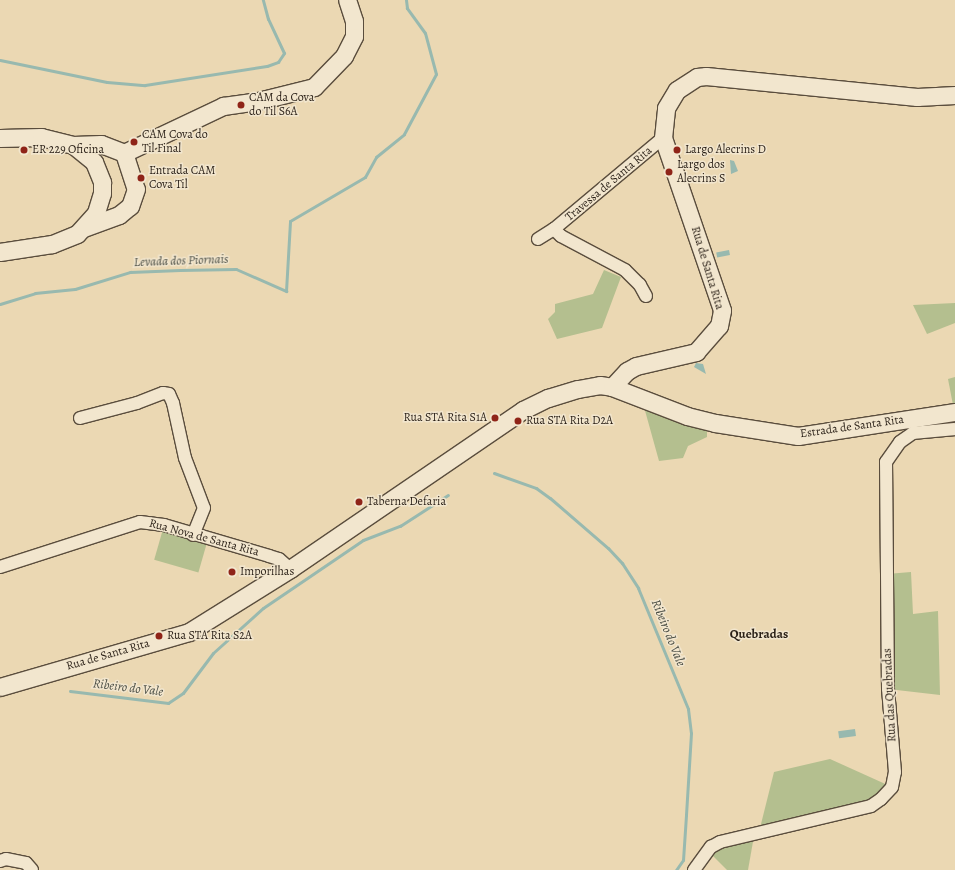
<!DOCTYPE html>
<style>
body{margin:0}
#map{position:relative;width:955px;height:870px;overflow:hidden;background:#ebd8b3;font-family:Alegreya,serif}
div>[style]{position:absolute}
.green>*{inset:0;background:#b4bf8f;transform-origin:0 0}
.water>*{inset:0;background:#98b9af;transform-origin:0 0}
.stream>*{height:3px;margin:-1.5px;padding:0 1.5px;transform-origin:1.5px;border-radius:1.5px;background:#98b9af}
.roads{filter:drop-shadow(1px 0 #5a4d3d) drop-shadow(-1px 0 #5a4d3d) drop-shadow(0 1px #5a4d3d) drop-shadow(0 -1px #5a4d3d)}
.street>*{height:12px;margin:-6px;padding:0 6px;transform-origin:6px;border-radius:6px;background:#f2e6ce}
.secondary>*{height:17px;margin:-8.5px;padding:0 8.5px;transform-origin:8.5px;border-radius:8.5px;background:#f2e6ce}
.dots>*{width:11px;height:11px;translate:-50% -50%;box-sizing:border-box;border:2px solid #f2e6ce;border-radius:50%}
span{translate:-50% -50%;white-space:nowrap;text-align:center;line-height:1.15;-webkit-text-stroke:3px #f2e6ce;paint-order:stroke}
.poi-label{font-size:12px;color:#291f16}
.left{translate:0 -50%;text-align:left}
.right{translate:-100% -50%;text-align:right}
.street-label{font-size:12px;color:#291f16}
.water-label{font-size:13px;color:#4a4d44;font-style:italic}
.neighbourhood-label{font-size:13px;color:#291f16;font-weight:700}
</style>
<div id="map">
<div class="green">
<i style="clip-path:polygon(604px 270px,621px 277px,602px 328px,557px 339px,548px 319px,555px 312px,555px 304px,593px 294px)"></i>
<i style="clip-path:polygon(955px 303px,955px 323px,927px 334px,913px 305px)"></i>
<i style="clip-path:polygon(955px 377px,955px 405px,953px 405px,948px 379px)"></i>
<i style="clip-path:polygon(644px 407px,707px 429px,707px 437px,688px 446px,683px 458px,659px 461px)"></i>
<i style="left:163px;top:529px;width:46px;height:32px;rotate:16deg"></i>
<i style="clip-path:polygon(911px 572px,913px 614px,938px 611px,940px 695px,888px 689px,887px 574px)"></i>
<i style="clip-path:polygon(830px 759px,892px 787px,881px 799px,759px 832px,774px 772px)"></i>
<i style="clip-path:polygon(754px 836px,748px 870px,727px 870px,713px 856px,715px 850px)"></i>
</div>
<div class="water">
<i style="clip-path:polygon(730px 160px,734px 161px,738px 171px,731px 174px)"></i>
<i style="left:729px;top:250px;width:5px;height:13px;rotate:79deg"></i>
<i style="clip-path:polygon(696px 363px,703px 364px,706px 374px,694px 367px)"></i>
<i style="left:855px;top:729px;width:7px;height:17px;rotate:82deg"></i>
</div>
<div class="stream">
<i style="left:0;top:60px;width:109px;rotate:11.6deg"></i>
<i style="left:107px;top:82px;width:38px;rotate:5deg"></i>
<i style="left:145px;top:85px;width:123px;rotate:-8.9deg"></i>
<i style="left:267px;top:66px;width:12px;rotate:-20deg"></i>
<i style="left:278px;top:62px;width:11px;rotate:-56deg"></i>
<i style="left:284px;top:53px;width:38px;rotate:-115deg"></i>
<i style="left:268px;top:19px;width:20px;rotate:-105deg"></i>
<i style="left:0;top:304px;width:37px;rotate:-17deg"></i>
<i style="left:35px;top:293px;width:40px;rotate:-5.7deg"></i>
<i style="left:75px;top:289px;width:58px;rotate:-17.2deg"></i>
<i style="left:130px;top:272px;width:50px;rotate:-2.3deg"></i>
<i style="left:180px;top:270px;width:56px;rotate:-1deg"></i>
<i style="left:236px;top:269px;width:55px;rotate:23.7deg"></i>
<i style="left:286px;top:291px;width:70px;rotate:-86.7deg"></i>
<i style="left:290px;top:221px;width:87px;rotate:-30.4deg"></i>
<i style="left:365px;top:177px;width:23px;rotate:-61deg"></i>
<i style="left:376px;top:157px;width:36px;rotate:-39deg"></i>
<i style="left:404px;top:134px;width:68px;rotate:-61.9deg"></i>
<i style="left:436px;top:74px;width:42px;rotate:-105deg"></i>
<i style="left:425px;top:33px;width:31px;rotate:-126deg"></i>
<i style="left:407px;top:8px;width:8px;rotate:-97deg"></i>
<i style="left:494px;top:473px;width:45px;rotate:19.7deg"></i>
<i style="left:536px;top:488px;width:17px;rotate:36deg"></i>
<i style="left:550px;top:498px;width:77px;rotate:40.8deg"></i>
<i style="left:608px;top:548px;width:21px;rotate:47deg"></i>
<i style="left:622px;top:563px;width:30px;rotate:57deg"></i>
<i style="left:638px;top:588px;width:131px;rotate:67.5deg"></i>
<i style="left:688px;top:709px;width:24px;rotate:83deg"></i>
<i style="left:691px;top:733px;width:82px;rotate:93.5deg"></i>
<i style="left:686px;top:815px;width:45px;rotate:93.8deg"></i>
<i style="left:683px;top:860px;width:12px;rotate:125deg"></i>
<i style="left:70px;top:691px;width:99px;rotate:7deg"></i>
<i style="left:168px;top:703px;width:18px;rotate:-34deg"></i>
<i style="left:183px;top:693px;width:50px;rotate:-53.1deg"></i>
<i style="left:213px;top:653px;width:67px;rotate:-42deg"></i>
<i style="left:263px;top:608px;width:121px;rotate:-34.2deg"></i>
<i style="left:363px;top:540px;width:40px;rotate:-21deg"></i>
<i style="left:400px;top:526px;width:57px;rotate:-32.9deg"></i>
</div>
<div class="roads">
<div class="street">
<i style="left:538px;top:239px;width:19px;rotate:-32deg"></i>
<i style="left:646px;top:296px;width:13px;rotate:-119deg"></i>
<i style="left:640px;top:285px;width:21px;rotate:-135deg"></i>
<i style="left:625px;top:270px;width:72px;rotate:-152deg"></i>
<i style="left:561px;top:236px;width:10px;rotate:-135deg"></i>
<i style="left:554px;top:229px;width:142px;rotate:-39.9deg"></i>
<i style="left:80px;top:418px;width:59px;rotate:-14.7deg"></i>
<i style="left:137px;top:403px;width:28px;rotate:-21deg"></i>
<i style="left:163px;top:393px;width:6px;rotate:9deg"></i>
<i style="left:169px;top:394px;width:10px;rotate:66deg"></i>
<i style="left:173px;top:403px;width:56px;rotate:77.7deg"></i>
<i style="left:185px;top:458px;width:53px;rotate:69.2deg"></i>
<i style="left:204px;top:508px;width:29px;rotate:112deg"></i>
<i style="left:0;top:567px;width:147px;rotate:-17.8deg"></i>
<i style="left:140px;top:522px;width:24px;rotate:7deg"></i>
<i style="left:164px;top:525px;width:109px;rotate:16.4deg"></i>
<i style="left:269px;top:556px;width:10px;rotate:17deg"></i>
<i style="left:279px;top:559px;width:15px;rotate:42deg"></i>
<i style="left:0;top:861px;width:6px;rotate:-18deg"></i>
<i style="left:6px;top:859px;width:20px;rotate:11deg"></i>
<i style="left:26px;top:863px;width:9px;rotate:49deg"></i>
<i style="left:694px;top:870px;width:29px;rotate:-54deg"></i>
<i style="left:711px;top:847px;width:10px;rotate:-29deg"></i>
<i style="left:720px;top:842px;width:155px;rotate:-13.4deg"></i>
<i style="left:871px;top:806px;width:12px;rotate:-35deg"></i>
<i style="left:881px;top:799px;width:16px;rotate:-47deg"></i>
<i style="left:892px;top:787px;width:15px;rotate:-79deg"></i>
<i style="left:895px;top:772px;width:83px;rotate:-94.8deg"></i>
<i style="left:888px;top:689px;width:227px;rotate:-90.5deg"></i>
<i style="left:886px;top:462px;width:24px;rotate:-55deg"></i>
<i style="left:900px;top:442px;width:16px;rotate:-35deg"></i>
<i style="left:913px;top:433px;width:42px;rotate:-5.4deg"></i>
</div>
<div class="secondary">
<i style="left:0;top:138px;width:41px;rotate:-1.4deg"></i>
<i style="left:41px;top:137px;width:33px;rotate:14deg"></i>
<i style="left:73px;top:145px;width:27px;rotate:39deg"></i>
<i style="left:94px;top:162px;width:22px;rotate:68deg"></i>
<i style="left:102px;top:182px;width:11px;rotate:90deg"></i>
<i style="left:102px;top:193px;width:21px;rotate:107deg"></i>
<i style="left:96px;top:213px;width:28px;rotate:132deg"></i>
<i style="left:77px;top:234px;width:27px;rotate:158deg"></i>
<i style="left:52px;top:244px;width:53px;rotate:171.3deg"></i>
<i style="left:73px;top:145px;width:28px;rotate:-2deg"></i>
<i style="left:101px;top:144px;width:25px;rotate:21deg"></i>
<i style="left:124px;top:153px;width:38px;rotate:72deg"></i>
<i style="left:136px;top:189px;width:18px;rotate:109deg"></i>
<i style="left:130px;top:206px;width:14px;rotate:141deg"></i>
<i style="left:119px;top:215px;width:37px;rotate:160deg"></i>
<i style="left:124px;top:153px;width:110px;rotate:-25.4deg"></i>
<i style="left:223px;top:106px;width:35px;rotate:-8deg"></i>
<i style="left:258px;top:101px;width:58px;rotate:-14deg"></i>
<i style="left:314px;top:87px;width:43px;rotate:-45.9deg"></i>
<i style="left:344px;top:56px;width:22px;rotate:-63deg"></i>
<i style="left:354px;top:36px;width:15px;rotate:-90deg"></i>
<i style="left:354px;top:21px;width:22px;rotate:-108deg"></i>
<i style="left:612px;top:387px;width:22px;rotate:-47deg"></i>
<i style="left:627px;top:371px;width:10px;rotate:-29deg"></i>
<i style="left:636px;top:366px;width:62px;rotate:-13.1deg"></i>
<i style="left:696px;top:352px;width:35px;rotate:-49deg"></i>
<i style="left:719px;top:326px;width:16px;rotate:-79deg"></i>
<i style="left:722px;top:310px;width:182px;rotate:-108.9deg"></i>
<i style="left:663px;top:138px;width:30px;rotate:-84deg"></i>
<i style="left:666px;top:108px;width:21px;rotate:-59deg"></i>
<i style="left:677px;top:90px;width:24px;rotate:-33deg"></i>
<i style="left:697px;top:77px;width:9px;rotate:-6deg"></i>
<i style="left:706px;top:76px;width:212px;rotate:5.7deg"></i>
<i style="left:917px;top:97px;width:38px;rotate:-3deg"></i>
<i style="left:0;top:687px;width:197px;rotate:-16.2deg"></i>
<i style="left:189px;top:632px;width:119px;rotate:-32deg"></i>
<i style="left:290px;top:569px;width:282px;rotate:-34.3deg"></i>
<i style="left:523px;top:410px;width:28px;rotate:-26deg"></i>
<i style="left:548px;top:398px;width:31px;rotate:-17deg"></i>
<i style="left:578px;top:389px;width:22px;rotate:-10deg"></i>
<i style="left:600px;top:385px;width:12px;rotate:9deg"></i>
<i style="left:612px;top:387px;width:80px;rotate:21.1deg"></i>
<i style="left:687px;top:416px;width:29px;rotate:14deg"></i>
<i style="left:715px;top:423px;width:84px;rotate:8.9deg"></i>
<i style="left:798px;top:436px;width:159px;rotate:-8.7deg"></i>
</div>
</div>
<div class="dots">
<i style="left:241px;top:105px;background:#8f2418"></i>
<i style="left:134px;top:142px;background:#8f2418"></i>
<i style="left:24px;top:150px;background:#8f2418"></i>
<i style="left:677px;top:150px;background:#8f2418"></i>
<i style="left:669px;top:172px;background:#8f2418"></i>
<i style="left:141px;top:178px;background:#8f2418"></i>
<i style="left:495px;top:418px;background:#8f2418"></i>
<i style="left:518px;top:421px;background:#8f2418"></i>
<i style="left:359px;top:502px;background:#8f2418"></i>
<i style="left:232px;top:572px;background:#8f2418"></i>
<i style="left:159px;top:636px;background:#8f2418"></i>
</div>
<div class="poi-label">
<span class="left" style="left:249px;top:105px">CAM da Cova<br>do Til S6A</span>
<span class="left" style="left:142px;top:142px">CAM Cova do<br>Til Final</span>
<span class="left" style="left:32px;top:150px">ER 229 Oficina</span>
<span class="left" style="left:685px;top:150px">Largo Alecrins D</span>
<span class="left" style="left:677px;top:172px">Largo dos<br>Alecrins S</span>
<span class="left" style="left:149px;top:178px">Entrada CAM<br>Cova Til</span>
<span class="right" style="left:487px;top:418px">Rua STA Rita S1A</span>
<span class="left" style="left:526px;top:421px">Rua STA Rita D2A</span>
<span class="left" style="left:367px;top:502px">Taberna Defaria</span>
<span class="left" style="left:240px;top:572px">Imporilhas</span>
<span class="left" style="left:167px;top:636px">Rua STA Rita S2A</span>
</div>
<div class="street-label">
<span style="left:609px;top:184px;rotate:-40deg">Travessa de Santa Rita</span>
<span style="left:707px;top:268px;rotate:73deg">Rua de Santa Rita</span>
<span style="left:852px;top:427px;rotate:-8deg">Estrada de Santa Rita</span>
<span style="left:204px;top:538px;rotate:15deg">Rua Nova de Santa Rita</span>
<span style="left:108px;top:655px;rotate:-16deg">Rua de Santa Rita</span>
<span style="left:890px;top:695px;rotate:-93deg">Rua das Quebradas</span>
</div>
<div class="water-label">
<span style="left:181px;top:261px;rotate:-2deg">Levada dos Piornais</span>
<span style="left:668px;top:633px;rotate:68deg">Ribeiro do Vale</span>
<span style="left:128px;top:688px;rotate:7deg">Ribeiro do Vale</span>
</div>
<div class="neighbourhood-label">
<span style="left:759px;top:634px">Quebradas</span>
</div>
</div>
